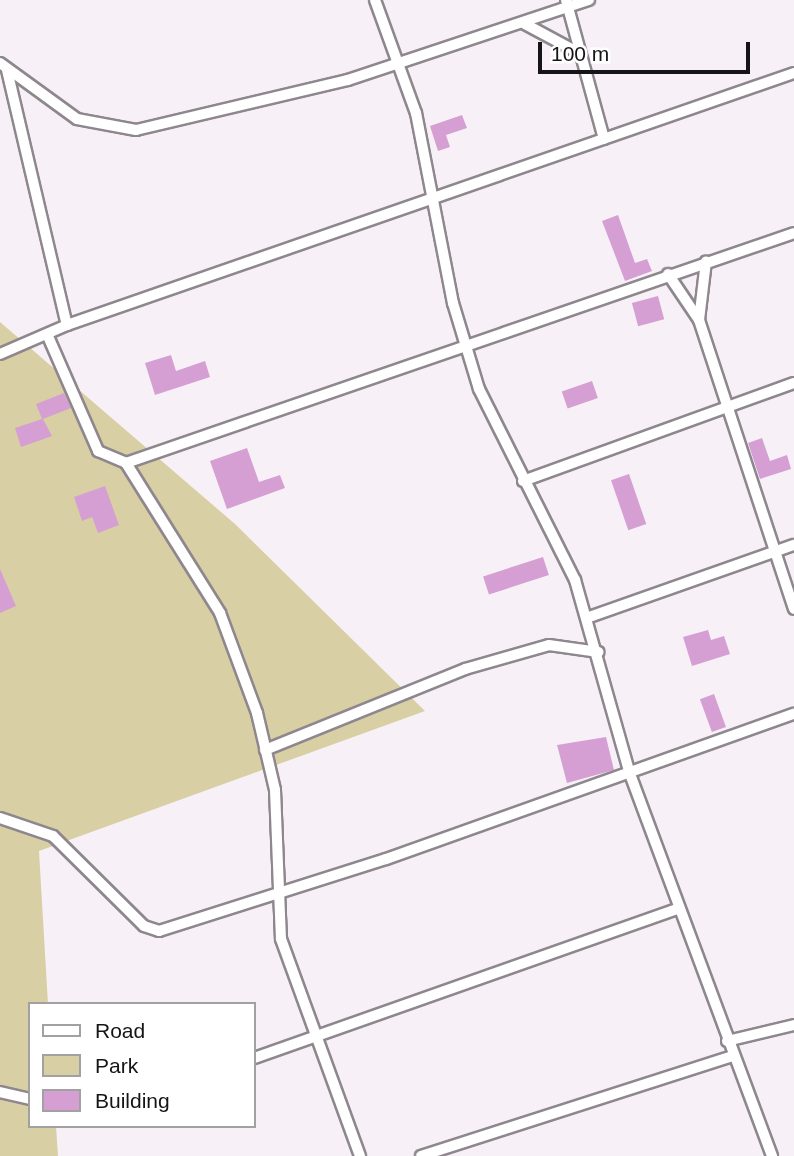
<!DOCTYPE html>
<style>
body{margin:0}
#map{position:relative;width:794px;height:1156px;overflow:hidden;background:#f7f1f7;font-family:Helvetica,sans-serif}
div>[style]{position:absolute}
.green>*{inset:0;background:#d9cfa4}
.building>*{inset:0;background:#d69fd3;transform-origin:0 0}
.roads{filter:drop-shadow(2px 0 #8e878d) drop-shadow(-2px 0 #8e878d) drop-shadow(0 2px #8e878d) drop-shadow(0 -2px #8e878d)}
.street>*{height:10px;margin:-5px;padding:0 5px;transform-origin:5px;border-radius:5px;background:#fff}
span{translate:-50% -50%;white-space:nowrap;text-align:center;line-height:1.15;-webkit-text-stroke:5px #fff;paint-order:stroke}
.legend{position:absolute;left:28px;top:1002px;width:228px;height:126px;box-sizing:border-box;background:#fff;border:2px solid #a2a1a2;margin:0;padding:9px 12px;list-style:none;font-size:21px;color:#161416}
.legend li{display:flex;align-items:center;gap:14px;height:35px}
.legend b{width:35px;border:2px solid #a2a1a2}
.scale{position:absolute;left:538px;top:42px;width:212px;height:32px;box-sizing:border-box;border:4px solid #161416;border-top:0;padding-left:9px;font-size:21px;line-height:24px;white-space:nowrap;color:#161416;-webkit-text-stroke:5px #fff;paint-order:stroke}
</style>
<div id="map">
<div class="green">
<i style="clip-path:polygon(0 322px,235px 524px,425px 711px,39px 851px,48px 1004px,30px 1004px,30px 1126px,56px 1126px,58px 1156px,0 1156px)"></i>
</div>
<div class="building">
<i style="clip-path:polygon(462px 115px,467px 128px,446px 135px,450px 147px,438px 151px,430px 126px)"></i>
<i style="clip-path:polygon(618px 215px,635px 263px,647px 259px,652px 271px,625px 281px,602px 221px)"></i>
<i style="left:658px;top:296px;width:24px;height:27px;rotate:75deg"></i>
<i style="clip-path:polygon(171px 355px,176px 371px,205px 361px,210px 377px,155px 395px,145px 363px)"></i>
<i style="left:592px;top:381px;width:18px;height:32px;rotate:71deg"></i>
<i style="clip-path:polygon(64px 393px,71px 408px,43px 419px,52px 436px,21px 447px,15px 428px,42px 419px,36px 404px)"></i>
<i style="clip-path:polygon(762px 438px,770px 461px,787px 455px,791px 469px,760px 479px,748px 443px)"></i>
<i style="clip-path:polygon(247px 448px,259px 482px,280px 475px,285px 488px,227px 509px,210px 461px)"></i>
<i style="left:629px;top:474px;width:53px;height:19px;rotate:71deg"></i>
<i style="clip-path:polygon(105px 486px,119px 525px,98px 533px,92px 517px,82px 521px,74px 497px)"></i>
<i style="left:543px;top:557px;width:19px;height:63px;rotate:72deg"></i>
<i style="clip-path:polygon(0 569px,16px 606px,0 613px)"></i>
<i style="clip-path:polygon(708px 630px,711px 640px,724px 636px,730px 654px,692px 666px,683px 637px)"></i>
<i style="left:714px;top:694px;width:35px;height:15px;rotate:70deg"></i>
<i style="clip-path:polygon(606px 737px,614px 770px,567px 783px,557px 745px)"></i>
</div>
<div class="roads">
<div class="street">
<i style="left:375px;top:0;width:120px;rotate:70.1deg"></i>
<i style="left:416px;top:113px;width:194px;rotate:79deg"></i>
<i style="left:453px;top:303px;width:90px;rotate:73.2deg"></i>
<i style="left:479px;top:389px;width:214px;rotate:63.3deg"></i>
<i style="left:575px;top:580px;width:202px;rotate:74.2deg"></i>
<i style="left:630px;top:774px;width:408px;rotate:69.6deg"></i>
<i style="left:566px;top:0;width:144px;rotate:74.7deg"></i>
<i style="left:525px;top:24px;width:61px;rotate:28.2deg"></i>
<i style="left:0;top:63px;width:95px;rotate:36deg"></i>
<i style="left:77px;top:119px;width:60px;rotate:10.6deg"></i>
<i style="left:136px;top:130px;width:218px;rotate:-13.3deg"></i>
<i style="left:348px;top:80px;width:254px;rotate:-18.4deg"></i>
<i style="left:7px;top:70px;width:262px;rotate:76.8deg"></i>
<i style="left:668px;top:274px;width:55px;rotate:56deg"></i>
<i style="left:699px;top:320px;width:304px;rotate:71.8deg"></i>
<i style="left:699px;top:320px;width:59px;rotate:-83.2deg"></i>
<i style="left:47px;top:334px;width:128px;rotate:66.4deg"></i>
<i style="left:98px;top:451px;width:30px;rotate:23deg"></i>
<i style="left:126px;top:463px;width:706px;rotate:-19deg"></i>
<i style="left:0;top:354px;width:73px;rotate:-23.4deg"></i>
<i style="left:67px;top:325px;width:769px;rotate:-19.12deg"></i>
<i style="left:126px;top:463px;width:177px;rotate:57.9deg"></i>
<i style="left:220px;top:613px;width:107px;rotate:69.7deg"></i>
<i style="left:257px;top:713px;width:79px;rotate:76.8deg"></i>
<i style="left:275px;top:790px;width:149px;rotate:87.7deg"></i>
<i style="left:281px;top:939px;width:231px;rotate:70deg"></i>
<i style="left:523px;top:481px;width:288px;rotate:-19.9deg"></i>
<i style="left:589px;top:617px;width:217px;rotate:-19.4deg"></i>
<i style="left:265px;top:750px;width:216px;rotate:-22deg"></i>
<i style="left:465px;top:669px;width:87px;rotate:-15.9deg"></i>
<i style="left:549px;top:645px;width:50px;rotate:8deg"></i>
<i style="left:0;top:818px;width:56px;rotate:18.8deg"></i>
<i style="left:53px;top:836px;width:128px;rotate:44.7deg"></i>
<i style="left:144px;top:926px;width:16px;rotate:18deg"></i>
<i style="left:159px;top:931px;width:238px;rotate:-17.6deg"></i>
<i style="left:386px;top:859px;width:433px;rotate:-19.6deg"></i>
<i style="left:727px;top:1041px;width:69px;rotate:-13.4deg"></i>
<i style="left:254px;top:1058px;width:448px;rotate:-19.4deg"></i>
<i style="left:0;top:1092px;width:31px;rotate:13deg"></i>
<i style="left:421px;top:1156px;width:328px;rotate:-17.8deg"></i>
</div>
</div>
<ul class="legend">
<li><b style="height:9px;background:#fff"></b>Road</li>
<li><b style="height:19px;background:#d9cfa4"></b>Park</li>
<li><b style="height:19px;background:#d69fd3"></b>Building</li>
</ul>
<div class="scale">100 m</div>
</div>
